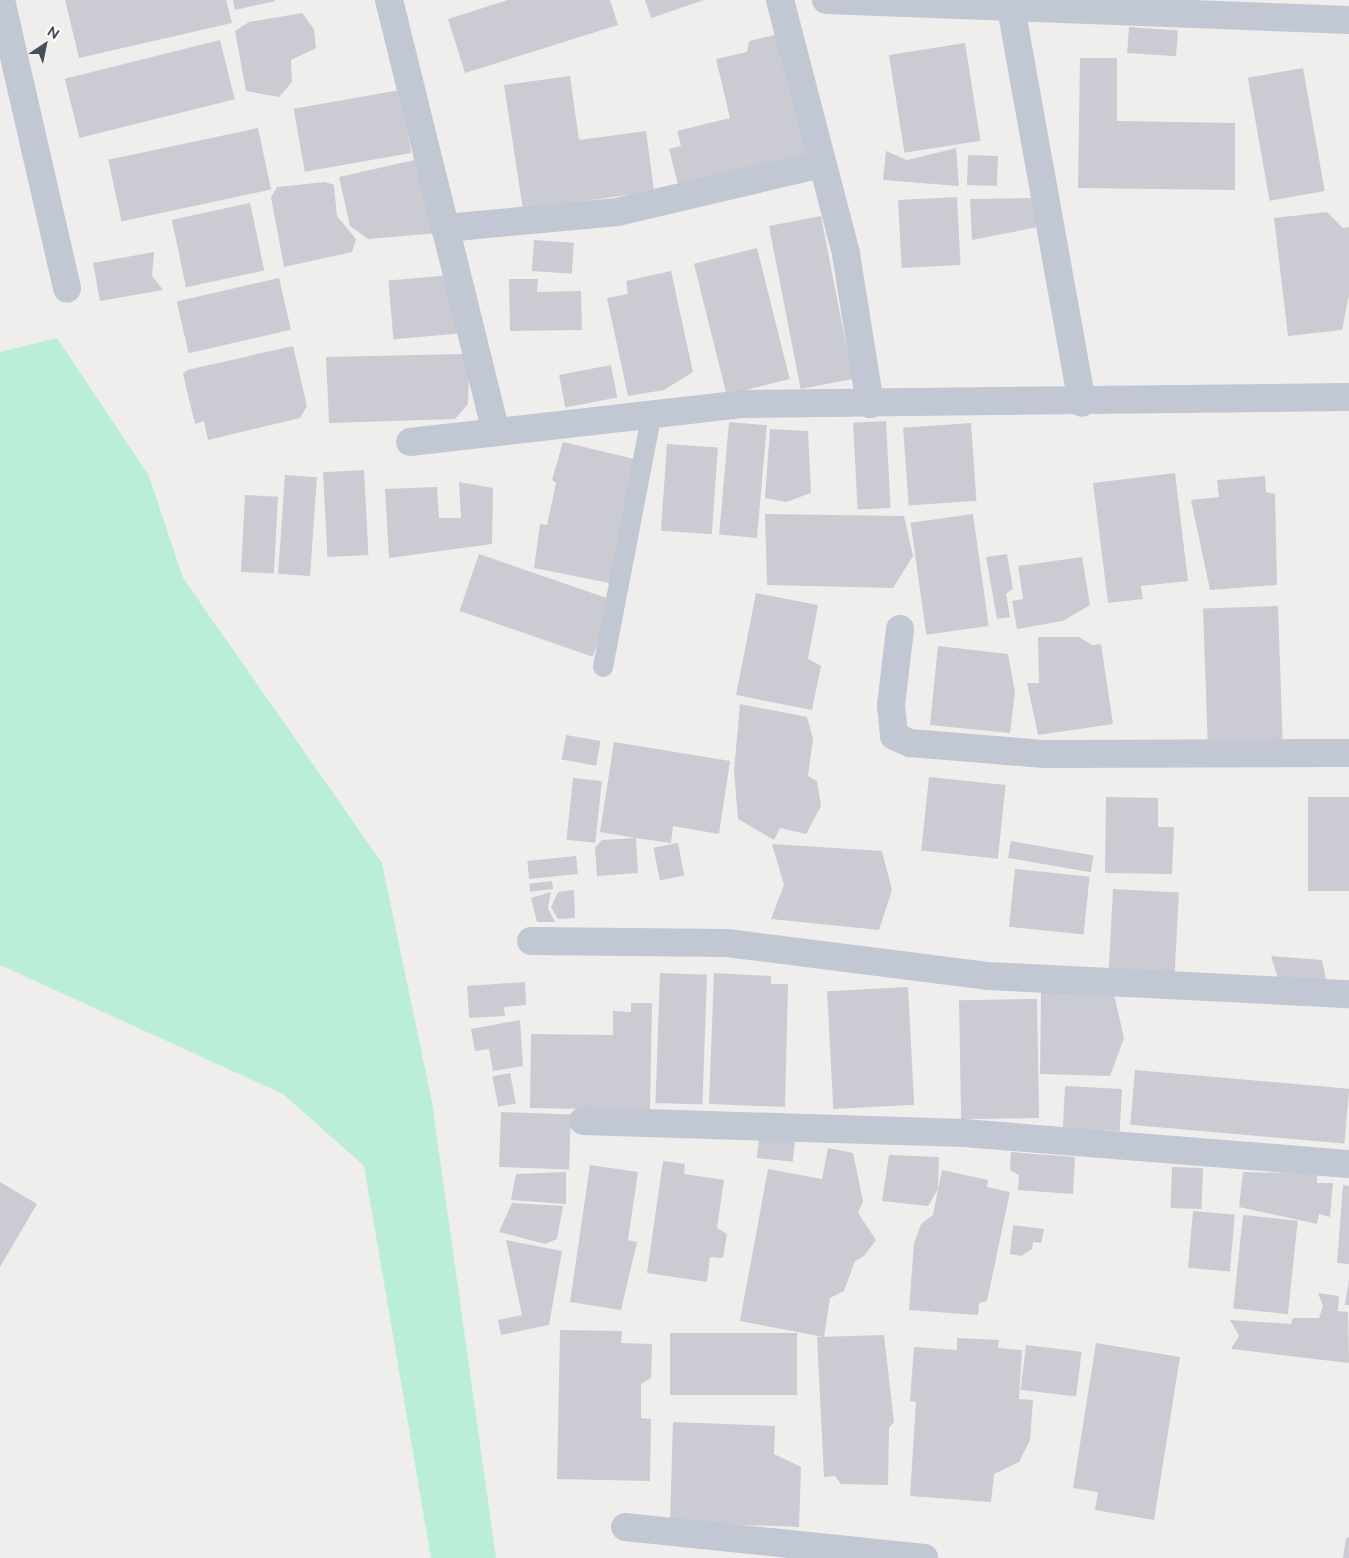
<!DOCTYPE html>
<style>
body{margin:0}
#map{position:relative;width:1349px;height:1558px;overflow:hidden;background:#f0eeed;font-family:Raleway,sans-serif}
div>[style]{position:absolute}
.green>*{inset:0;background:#bbeed6}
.building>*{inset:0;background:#cacbd3;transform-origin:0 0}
.lane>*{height:20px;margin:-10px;padding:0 10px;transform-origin:10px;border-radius:10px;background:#c1c7d3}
.street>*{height:28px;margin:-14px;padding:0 14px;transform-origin:14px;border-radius:14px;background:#c1c7d3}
span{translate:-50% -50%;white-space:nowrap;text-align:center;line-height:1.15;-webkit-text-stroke:4px #fff;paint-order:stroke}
.north{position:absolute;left:20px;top:20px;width:50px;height:50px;-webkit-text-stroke:4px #fff;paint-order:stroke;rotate:34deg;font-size:14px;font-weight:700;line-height:20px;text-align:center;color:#464e5b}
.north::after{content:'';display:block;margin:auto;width:18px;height:22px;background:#464e5b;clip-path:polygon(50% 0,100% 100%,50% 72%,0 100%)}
</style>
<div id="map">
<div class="green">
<i style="clip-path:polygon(57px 338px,149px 476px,183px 578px,382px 863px,432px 1102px,496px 1558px,431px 1558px,364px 1166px,283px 1094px,0 965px,0 352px)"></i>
</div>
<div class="building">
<i style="clip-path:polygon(65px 0,226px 0,232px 23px,79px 58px)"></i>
<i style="clip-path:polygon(233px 0,275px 0,275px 1px,235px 10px)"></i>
<i style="clip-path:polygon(508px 0,610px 0,618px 25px,465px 73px,448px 19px)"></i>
<i style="clip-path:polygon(645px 0,704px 0,651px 18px)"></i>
<i style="clip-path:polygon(302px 13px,314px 29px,316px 48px,291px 60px,292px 82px,279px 97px,246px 91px,235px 31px,249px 22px)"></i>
<i style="left:1129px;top:27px;width:49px;height:26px;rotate:4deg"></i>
<i style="clip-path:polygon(799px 29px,830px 151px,679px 188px,669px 149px,681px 146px,677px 131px,730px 118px,716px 59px,747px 52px,749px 41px)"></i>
<i style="left:220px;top:40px;width:61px;height:160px;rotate:76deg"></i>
<i style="left:965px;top:43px;width:99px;height:77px;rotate:81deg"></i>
<i style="clip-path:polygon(1080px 58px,1117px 58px,1117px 121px,1235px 123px,1235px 190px,1078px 188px)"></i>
<i style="left:1303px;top:68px;width:125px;height:56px;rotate:80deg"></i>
<i style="clip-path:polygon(570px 76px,579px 140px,646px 131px,654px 191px,523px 210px,504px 85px)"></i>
<i style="left:400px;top:90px;width:64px;height:108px;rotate:80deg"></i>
<i style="left:258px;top:128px;width:63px;height:153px;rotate:78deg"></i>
<i style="clip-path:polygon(956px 148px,959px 186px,883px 180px,886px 151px,907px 160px)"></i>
<i style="clip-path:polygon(441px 154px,438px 233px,368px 239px,350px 226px,339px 177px)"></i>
<i style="left:968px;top:155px;width:30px;height:30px;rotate:2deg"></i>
<i style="clip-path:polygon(325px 182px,334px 185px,337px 216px,356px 239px,352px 252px,284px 267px,271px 197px,277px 187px)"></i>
<i style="left:957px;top:197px;width:68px;height:59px;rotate:87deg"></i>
<i style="clip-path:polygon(1031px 198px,1052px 209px,1043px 226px,972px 240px,970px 199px)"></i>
<i style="left:250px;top:203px;width:69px;height:80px;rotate:78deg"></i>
<i style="clip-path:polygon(1327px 212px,1343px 228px,1349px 227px,1349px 295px,1342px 330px,1288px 336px,1274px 218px)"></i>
<i style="left:821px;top:216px;width:166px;height:53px;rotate:79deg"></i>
<i style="left:534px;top:240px;width:40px;height:31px;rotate:4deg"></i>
<i style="left:757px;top:248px;width:135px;height:65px;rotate:76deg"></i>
<i style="clip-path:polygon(154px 252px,152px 276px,163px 290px,100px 301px,93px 263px)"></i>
<i style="clip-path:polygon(671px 271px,693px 372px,664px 390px,628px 396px,607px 298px,628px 294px,626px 281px)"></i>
<i style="left:463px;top:274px;width:59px;height:75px;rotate:85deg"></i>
<i style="left:279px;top:278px;width:53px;height:105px;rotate:77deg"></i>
<i style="clip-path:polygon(509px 279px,538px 279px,537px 292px,581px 291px,582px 330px,510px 331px)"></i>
<i style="clip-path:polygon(293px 346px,307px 406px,300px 418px,208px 440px,204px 421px,195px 424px,183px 374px,187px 370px)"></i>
<i style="clip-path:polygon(463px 354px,469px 375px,468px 404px,455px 419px,329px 423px,326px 357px)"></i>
<i style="left:611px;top:365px;width:33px;height:53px;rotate:79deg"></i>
<i style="left:886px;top:421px;width:87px;height:33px;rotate:87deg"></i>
<i style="left:729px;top:422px;width:38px;height:113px;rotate:5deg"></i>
<i style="left:971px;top:423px;width:78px;height:68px;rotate:86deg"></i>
<i style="clip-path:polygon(770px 429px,808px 431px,811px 493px,786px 502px,765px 498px)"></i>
<i style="clip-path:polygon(563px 442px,643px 461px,619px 585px,534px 568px,540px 524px,547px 525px,556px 483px,552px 480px)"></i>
<i style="left:667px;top:444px;width:51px;height:87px;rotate:4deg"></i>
<i style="left:364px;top:470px;width:85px;height:41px;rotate:87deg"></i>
<i style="clip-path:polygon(1175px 473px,1188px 581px,1141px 586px,1143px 599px,1108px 603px,1093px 483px)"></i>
<i style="left:285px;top:475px;width:32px;height:99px;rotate:4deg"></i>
<i style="clip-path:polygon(1265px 476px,1266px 492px,1275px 494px,1277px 585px,1210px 590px,1191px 500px,1219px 497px,1217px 480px)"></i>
<i style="clip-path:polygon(459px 482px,493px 488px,492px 544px,389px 558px,385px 489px,437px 487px,439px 518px,461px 518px)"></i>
<i style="left:245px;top:495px;width:33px;height:77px;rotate:3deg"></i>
<i style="clip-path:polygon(765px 514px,904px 516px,913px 556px,893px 588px,767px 585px)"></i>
<i style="left:973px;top:514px;width:113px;height:63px;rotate:82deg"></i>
<i style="left:479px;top:554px;width:141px;height:60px;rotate:19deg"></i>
<i style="clip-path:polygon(1007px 554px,1013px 589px,1006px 594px,1010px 617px,997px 619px,986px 557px)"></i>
<i style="clip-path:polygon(1082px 557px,1090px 605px,1063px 621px,1017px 629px,1012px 601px,1023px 599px,1018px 566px)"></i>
<i style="clip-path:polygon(756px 593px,818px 605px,808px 659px,821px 666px,812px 710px,736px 695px)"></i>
<i style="left:1278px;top:606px;width:134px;height:75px;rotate:88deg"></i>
<i style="clip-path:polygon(1038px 637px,1079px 637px,1092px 645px,1101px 644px,1113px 724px,1038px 735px,1027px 683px,1039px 683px)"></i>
<i style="clip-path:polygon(938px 646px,1008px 654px,1015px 692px,1010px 733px,930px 725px)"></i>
<i style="clip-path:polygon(740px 704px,807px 717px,813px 738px,808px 776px,817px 781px,821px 806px,806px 834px,780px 828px,774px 840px,738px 819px,734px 771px)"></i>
<i style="left:566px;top:735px;width:35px;height:25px;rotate:10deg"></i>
<i style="clip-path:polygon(614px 742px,730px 761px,719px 834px,673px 826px,671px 843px,636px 838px,638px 873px,597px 876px,595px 847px,602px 840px,636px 838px,600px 832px)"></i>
<i style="left:929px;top:777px;width:77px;height:74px;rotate:6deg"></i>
<i style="left:573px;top:778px;width:29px;height:62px;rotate:6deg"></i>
<i style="clip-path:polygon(1106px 797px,1158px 798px,1158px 827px,1174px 827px,1172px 874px,1105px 873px)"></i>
<i style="left:1349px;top:797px;width:94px;height:41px;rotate:90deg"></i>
<i style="left:1011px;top:841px;width:84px;height:17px;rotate:10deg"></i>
<i style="left:678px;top:843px;width:33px;height:25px;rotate:79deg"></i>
<i style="clip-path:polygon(772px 844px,882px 851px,892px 890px,879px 930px,771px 919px,784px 885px)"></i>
<i style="left:576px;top:856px;width:18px;height:49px;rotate:84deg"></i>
<i style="left:1015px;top:869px;width:75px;height:58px;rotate:6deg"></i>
<i style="left:552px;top:881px;width:8px;height:23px;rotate:83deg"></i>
<i style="left:1113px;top:889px;width:66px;height:90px;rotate:3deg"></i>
<i style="clip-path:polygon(574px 890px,575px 918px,558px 919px,551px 907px,558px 892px)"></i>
<i style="clip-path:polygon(551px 892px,548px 908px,555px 922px,537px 922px,531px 898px)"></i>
<i style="clip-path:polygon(1271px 956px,1322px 960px,1327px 984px,1278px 979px)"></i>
<i style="left:660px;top:973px;width:47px;height:130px;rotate:2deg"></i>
<i style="clip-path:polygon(714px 973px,771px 976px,771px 984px,788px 984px,785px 1107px,709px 1104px)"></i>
<i style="clip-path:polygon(525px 982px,526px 1005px,504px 1007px,505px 1016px,469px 1018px,467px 986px)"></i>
<i style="left:908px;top:987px;width:118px;height:81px;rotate:87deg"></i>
<i style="clip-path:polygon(1041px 992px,1114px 994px,1124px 1038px,1110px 1076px,1040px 1074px)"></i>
<i style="left:1037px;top:999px;width:119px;height:78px;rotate:89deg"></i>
<i style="clip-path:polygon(631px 1003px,652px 1003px,650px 1110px,530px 1108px,531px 1034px,613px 1035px,613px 1011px,631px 1012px)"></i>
<i style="clip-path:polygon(520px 1020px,523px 1066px,493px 1071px,489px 1049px,475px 1051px,471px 1029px)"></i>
<i style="left:1135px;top:1070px;width:215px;height:55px;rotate:5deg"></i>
<i style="left:510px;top:1073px;width:31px;height:18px;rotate:79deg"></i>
<i style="left:1065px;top:1086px;width:57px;height:42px;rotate:3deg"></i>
<i style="left:501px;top:1112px;width:70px;height:55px;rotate:2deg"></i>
<i style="left:759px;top:1138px;width:36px;height:20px;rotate:6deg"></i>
<i style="clip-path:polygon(828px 1148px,853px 1153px,863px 1201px,858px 1213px,876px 1240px,864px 1256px,855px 1261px,844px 1291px,830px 1298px,824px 1337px,740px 1321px,768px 1169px,822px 1179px)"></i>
<i style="clip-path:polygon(1011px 1152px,1075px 1157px,1073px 1194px,1018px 1190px,1019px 1175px,1010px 1170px)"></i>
<i style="clip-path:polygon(889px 1155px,939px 1157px,938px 1189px,928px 1206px,882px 1201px)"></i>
<i style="clip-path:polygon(663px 1161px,685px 1164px,684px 1174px,724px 1180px,717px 1228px,727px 1234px,723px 1258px,710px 1257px,707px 1282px,647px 1273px)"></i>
<i style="clip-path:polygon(590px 1165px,638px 1172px,628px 1240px,637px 1242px,621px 1310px,570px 1302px)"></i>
<i style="left:1172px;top:1167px;width:31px;height:41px;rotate:2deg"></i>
<i style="clip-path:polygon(942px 1170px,988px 1180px,987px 1187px,1010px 1192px,987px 1301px,979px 1303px,978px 1315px,909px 1310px,914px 1243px,921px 1224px,933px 1215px)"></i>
<i style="clip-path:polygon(566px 1172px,566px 1204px,511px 1200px,516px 1174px)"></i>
<i style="clip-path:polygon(1243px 1172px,1317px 1174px,1317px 1183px,1333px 1183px,1330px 1217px,1319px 1214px,1317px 1224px,1239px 1207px)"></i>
<i style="clip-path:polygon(0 1182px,37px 1204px,0 1267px)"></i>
<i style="clip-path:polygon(1343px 1185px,1349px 1186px,1349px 1264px,1337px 1263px)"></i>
<i style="clip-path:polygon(512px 1203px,563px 1206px,557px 1239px,545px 1244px,499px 1232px)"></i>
<i style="left:1193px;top:1211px;width:42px;height:57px;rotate:5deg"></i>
<i style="left:1243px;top:1215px;width:55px;height:94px;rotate:6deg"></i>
<i style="clip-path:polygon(1013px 1225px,1044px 1229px,1041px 1243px,1033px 1242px,1032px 1249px,1021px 1256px,1010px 1254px)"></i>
<i style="clip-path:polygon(506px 1240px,562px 1251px,549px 1325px,501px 1335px,498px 1320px,522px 1315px)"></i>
<i style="clip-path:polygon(1349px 1278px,1349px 1305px,1345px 1305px)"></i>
<i style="clip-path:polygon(1318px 1293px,1339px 1296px,1338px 1311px,1348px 1312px,1349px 1363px,1231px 1349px,1239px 1336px,1230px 1320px,1291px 1324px,1293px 1318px,1319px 1318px,1323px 1306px)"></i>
<i style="clip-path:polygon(560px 1330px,622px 1331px,621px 1343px,652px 1344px,651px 1378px,641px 1384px,641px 1418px,651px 1419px,650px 1481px,557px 1479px)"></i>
<i style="left:670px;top:1333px;width:127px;height:62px"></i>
<i style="clip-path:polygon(884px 1335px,894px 1422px,889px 1428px,888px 1485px,841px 1484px,835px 1476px,824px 1477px,817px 1337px)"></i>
<i style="clip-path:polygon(957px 1338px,999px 1340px,998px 1348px,1022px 1350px,1019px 1399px,1033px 1400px,1030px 1440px,1019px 1462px,994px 1474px,991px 1502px,910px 1496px,916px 1402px,910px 1401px,914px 1347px,957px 1350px)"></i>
<i style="clip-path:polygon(1096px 1343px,1180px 1357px,1154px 1520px,1095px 1510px,1098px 1492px,1073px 1488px)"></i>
<i style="left:1026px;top:1345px;width:56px;height:45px;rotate:7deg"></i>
<i style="clip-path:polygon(673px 1422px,775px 1426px,774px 1454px,801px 1467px,799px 1527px,670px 1522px)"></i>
<i style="clip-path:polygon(1349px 1537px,1349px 1558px,1343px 1558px,1346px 1538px)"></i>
</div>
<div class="lane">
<i style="left:603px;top:667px;width:259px;rotate:-79.1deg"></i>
</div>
<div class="street">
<i style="left:1px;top:0;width:296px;rotate:77.1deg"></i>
<i style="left:389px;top:0;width:444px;rotate:76.1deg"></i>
<i style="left:780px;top:0;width:262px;rotate:75.4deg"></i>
<i style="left:846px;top:254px;width:152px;rotate:80.9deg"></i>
<i style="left:826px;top:0;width:523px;rotate:2.19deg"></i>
<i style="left:1011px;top:8px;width:401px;rotate:79.8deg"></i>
<i style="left:445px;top:228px;width:173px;rotate:-5.3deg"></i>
<i style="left:617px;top:212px;width:211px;rotate:-13.2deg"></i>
<i style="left:410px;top:442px;width:334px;rotate:-6.5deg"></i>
<i style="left:742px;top:404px;width:607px;rotate:-0.66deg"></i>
<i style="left:900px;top:629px;width:78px;rotate:96.7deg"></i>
<i style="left:891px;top:706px;width:30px;rotate:84deg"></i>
<i style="left:894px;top:736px;width:17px;rotate:24deg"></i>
<i style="left:910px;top:743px;width:134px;rotate:4.7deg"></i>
<i style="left:1044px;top:754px;width:305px;rotate:-0.2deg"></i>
<i style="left:531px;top:941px;width:196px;rotate:0.6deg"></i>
<i style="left:727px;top:943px;width:264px;rotate:7.2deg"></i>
<i style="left:989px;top:976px;width:360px;rotate:2.9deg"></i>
<i style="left:583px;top:1121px;width:381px;rotate:1.8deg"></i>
<i style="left:964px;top:1133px;width:386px;rotate:4.6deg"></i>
<i style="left:625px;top:1527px;width:301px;rotate:5.9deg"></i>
</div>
<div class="north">N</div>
</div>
